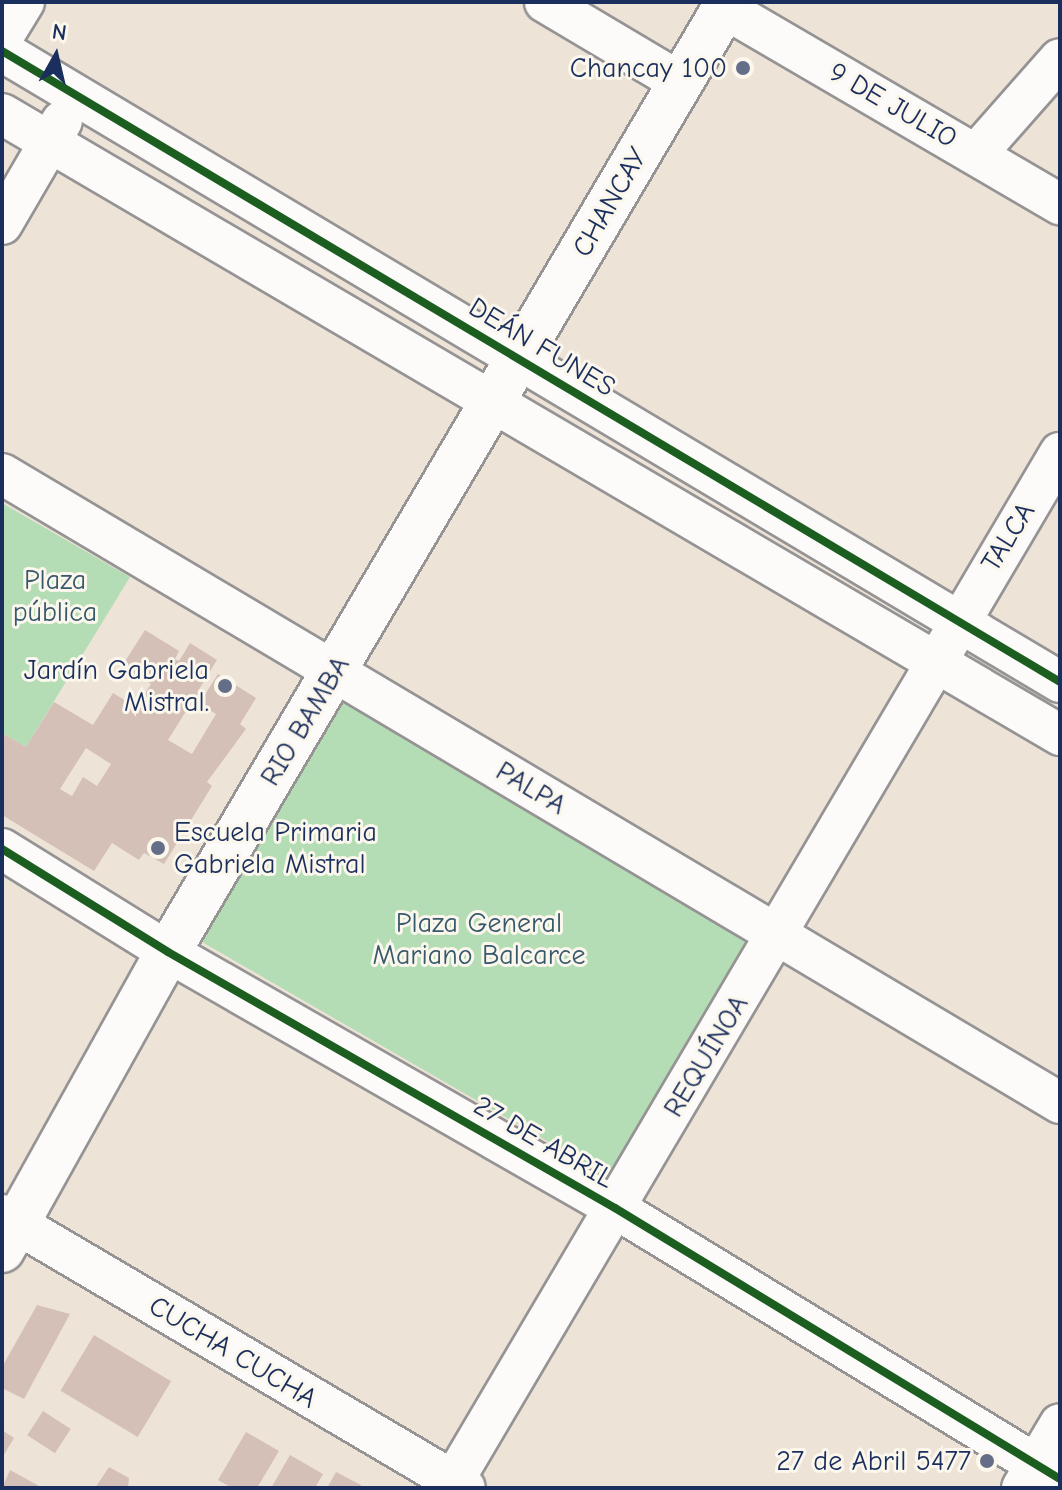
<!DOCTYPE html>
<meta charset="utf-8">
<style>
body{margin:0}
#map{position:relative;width:1062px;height:1490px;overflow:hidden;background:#eee3d7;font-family:"Comic Neue",sans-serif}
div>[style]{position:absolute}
.green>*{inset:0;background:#b5ddb5;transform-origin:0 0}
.building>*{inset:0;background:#d5c0b7;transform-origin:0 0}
.roads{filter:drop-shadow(2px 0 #959394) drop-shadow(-2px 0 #959394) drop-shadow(0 2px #959394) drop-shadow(0 -2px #959394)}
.minor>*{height:40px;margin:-20px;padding:0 20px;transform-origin:20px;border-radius:20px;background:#fcfbf9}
.major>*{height:44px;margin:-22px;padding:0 22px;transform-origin:22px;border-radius:22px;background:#fcfbf9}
.cycleway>*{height:8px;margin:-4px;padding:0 4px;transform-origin:4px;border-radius:4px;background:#1b5e20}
.dots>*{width:22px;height:22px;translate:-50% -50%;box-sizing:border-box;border:4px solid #fbf7ec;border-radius:50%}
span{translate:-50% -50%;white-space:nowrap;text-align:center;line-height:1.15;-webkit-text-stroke:6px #fbf7ec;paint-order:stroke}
.poi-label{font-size:28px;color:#1b2f5e}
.right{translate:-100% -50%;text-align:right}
.left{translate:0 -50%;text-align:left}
.street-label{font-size:28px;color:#1b2f5e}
.park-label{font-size:28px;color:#36596d}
.frame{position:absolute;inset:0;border:4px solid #1b2f5e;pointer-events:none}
.north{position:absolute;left:16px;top:16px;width:80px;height:80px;-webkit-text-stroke:6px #fbf7ec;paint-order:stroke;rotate:8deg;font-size:22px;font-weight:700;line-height:32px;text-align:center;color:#1b2f5e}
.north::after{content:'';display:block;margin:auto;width:28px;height:36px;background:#1b2f5e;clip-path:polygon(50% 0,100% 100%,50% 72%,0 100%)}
</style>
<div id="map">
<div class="green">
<i style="clip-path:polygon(2px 503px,130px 577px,26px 747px,2px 733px)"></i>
<i style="left:342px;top:696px;width:481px;height:283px;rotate:30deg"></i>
</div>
<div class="building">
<i style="clip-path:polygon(evenodd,145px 630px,179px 651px,175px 659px,179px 661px,190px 643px,217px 660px,198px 691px,204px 696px,218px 674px,256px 698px,240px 724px,246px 729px,207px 782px,212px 786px,164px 864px,144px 853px,139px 860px,112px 843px,94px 871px,2px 815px,2px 733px,26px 747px,54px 702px,93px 725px,113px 693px,136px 707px,151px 684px,122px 666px,145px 630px,193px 700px,216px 714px,192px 754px,168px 740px,193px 700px,145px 630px,86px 748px,111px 764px,97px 786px,83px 777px,72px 796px,60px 789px,86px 748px)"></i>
<i style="clip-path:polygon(37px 1305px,70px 1314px,24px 1399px,2px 1388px,2px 1367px)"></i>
<i style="left:94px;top:1335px;width:90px;height:65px;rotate:31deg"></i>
<i style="left:43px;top:1411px;width:33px;height:29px;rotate:33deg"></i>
<i style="clip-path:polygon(2px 1430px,14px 1438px,2px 1458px)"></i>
<i style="clip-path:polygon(246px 1432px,279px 1451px,257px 1488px,232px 1488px,218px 1480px)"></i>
<i style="clip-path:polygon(290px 1455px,323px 1474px,315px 1488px,271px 1488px)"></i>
<i style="clip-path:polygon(109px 1467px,129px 1478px,128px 1488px,95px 1488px)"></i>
<i style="clip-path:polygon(10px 1470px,43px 1488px,2px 1488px)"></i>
<i style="clip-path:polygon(336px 1472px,361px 1485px,359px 1488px,327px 1488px)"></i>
</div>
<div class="roads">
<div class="minor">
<i style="left:545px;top:2px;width:157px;rotate:30.7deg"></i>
<i style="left:724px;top:8px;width:389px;rotate:30.3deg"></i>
<i style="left:2px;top:38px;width:42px;rotate:-58.6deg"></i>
<i style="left:2px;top:51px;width:1232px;rotate:30.81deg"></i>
<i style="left:2px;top:114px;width:1227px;rotate:30.41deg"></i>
<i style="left:977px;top:153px;width:125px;rotate:-48.6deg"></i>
<i style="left:2px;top:224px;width:119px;rotate:-59.8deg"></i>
<i style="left:2px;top:474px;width:1231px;rotate:30.73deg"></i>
<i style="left:2px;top:849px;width:195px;rotate:31.8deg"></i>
<i style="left:168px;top:952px;width:515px;rotate:29.8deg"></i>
<i style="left:615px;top:1208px;width:521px;rotate:31.34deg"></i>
<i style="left:2px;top:1215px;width:537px;rotate:30.52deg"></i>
<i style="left:449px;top:1488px;width:1202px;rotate:-59.45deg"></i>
<i style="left:1022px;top:1488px;width:74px;rotate:-59.3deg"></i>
</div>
<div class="major">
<i style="left:2px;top:1250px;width:341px;rotate:-60.9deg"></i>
<i style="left:168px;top:952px;width:1103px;rotate:-59.48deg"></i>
</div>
</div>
<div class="cycleway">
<i style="left:2px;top:51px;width:1232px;rotate:30.81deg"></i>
<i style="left:2px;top:849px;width:195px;rotate:31.8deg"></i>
<i style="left:168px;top:952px;width:515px;rotate:29.8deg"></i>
<i style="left:615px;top:1208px;width:521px;rotate:31.34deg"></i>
</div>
<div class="dots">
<i style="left:743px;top:68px;background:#656e88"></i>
<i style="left:225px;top:686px;background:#656e88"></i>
<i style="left:158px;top:848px;background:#656e88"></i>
<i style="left:987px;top:1461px;background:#656e88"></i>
</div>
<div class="poi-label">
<span class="right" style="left:727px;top:68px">Chancay 100</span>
<span class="right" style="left:209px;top:686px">Jardín Gabriela<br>Mistral.</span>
<span class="left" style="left:174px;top:848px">Escuela Primaria<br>Gabriela Mistral</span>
<span class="right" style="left:971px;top:1461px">27 de Abril 5477</span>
</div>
<div class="street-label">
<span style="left:893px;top:105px;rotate:30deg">9 DE JULIO</span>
<span style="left:610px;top:202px;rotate:-60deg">CHANCAY</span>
<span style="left:542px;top:347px;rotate:31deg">DEÁN FUNES</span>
<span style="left:1008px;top:537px;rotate:-58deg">TALCA</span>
<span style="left:305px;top:721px;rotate:-59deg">RIO BAMBA</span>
<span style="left:531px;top:788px;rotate:31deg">PALPA</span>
<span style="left:706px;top:1056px;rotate:-59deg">REQUÍNOA</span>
<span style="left:544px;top:1142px;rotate:30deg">27 DE ABRIL</span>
<span style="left:233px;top:1352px;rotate:31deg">CUCHA CUCHA</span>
</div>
<div class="park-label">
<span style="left:55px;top:596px">Plaza<br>pública</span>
<span style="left:479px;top:939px">Plaza General<br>Mariano Balcarce</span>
</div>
<div class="frame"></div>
<div class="north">N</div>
</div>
